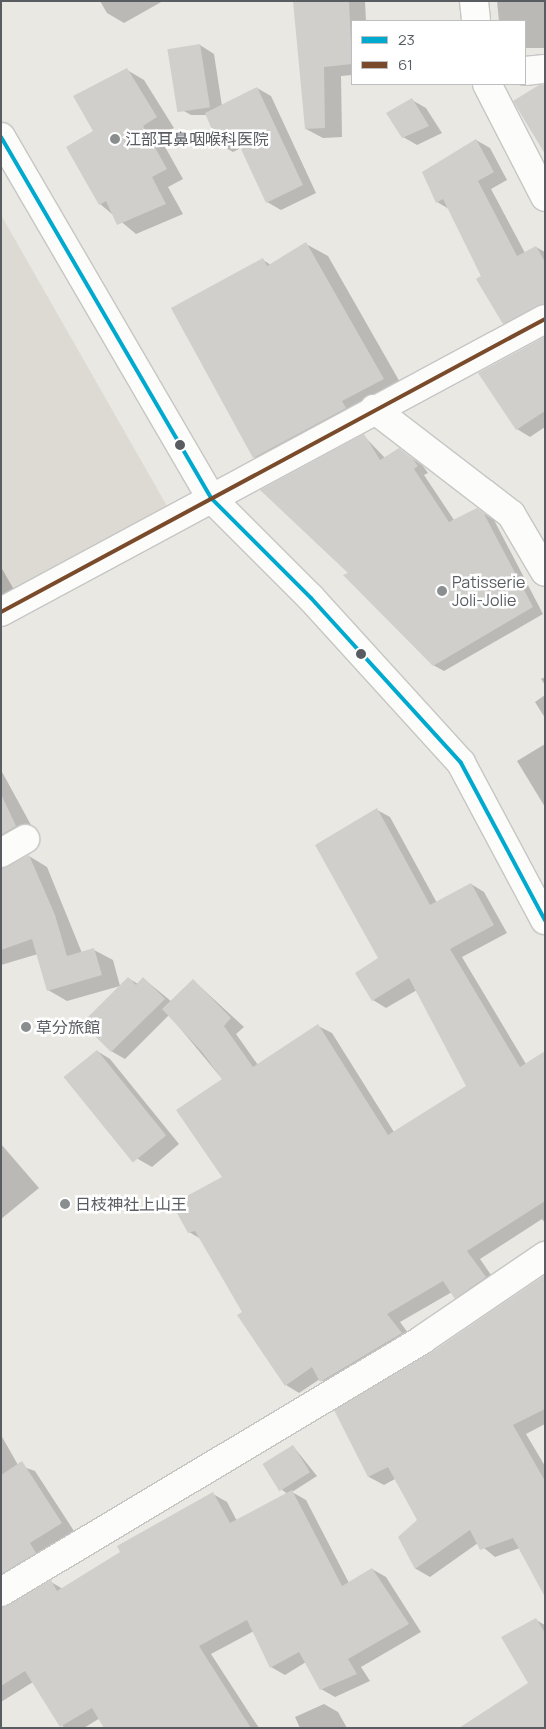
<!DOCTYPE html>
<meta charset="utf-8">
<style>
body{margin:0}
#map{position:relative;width:546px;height:1729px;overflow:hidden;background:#e9e8e3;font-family:Manrope,"Noto Sans JP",sans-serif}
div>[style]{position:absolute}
.education>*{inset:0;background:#dddad3}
.shadow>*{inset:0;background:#0003}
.building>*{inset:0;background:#d0cfcc;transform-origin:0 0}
.roads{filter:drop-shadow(1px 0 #c6c6c5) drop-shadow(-1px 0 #c6c6c5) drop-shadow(0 1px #c6c6c5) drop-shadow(0 -1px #c6c6c5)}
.minor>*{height:28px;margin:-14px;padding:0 14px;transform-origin:14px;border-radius:14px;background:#fcfcfb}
.bus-1>*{height:4px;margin:-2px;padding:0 2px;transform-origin:2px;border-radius:2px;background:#00a9ce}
.bus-2>*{height:4px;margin:-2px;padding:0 2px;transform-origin:2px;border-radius:2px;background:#7a4b2a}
.dots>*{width:14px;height:14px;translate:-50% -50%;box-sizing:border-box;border:2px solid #fff;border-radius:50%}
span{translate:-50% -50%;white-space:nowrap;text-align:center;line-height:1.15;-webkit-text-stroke:5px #fff;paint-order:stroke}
.poi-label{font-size:16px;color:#595d62}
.left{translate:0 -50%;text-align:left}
.frame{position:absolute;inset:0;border:2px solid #595d62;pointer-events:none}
.legend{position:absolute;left:351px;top:20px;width:175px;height:65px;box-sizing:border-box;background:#fff;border:1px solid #bdbec0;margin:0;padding:6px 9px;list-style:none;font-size:15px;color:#595d62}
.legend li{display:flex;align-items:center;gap:10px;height:25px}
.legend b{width:25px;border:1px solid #bdbec0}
</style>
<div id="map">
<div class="education">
<i style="clip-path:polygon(1px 215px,179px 527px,1px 610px)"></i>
</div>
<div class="shadow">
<i style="clip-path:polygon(100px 1px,163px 1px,124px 23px,107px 13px)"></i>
<i style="clip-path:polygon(294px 1px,365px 1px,366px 21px,352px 21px,352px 75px,341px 76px,342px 137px,323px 138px,306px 129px)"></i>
<i style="clip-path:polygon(497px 1px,545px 1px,545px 48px,525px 48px,525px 21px,499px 21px)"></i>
<i style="clip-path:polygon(200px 45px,214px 54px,222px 106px,257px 88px,271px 96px,316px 193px,281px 210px,267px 202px,241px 148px,233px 152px,219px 144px,207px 115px,191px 115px,177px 107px)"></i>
<i style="clip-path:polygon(127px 70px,144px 80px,174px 128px,159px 136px,183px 179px,168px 187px,183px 214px,136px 234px,100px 204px,95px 132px)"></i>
<i style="clip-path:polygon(412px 100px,426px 108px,442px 133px,417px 145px,403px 137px)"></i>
<i style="clip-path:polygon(476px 140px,490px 148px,507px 180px,491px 189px,525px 253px,536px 247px,545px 252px,545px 318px,518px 331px,504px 323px,449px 209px,437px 202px)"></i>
<i style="clip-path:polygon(306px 244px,328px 256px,405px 391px,276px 470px,254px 457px,172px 309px,263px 260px,271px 265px)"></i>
<i style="clip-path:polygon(545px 337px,545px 427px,530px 437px,517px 429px,480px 373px)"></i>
<i style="clip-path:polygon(364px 436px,385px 458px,399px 449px,423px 466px,428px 473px,424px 475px,454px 520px,477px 509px,494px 520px,543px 614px,444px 671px,433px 665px,350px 573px)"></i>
<i style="clip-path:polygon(1px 567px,17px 595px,1px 603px)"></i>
<i style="clip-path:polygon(545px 677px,545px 685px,541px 679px)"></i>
<i style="clip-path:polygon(545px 695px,545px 718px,535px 702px)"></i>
<i style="clip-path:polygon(545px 744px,545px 807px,517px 761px)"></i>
<i style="clip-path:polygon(1px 770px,37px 836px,6px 855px,6px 868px,29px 856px,47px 867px,82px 953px,94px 950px,113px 960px,120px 986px,67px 1001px,48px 990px,38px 954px,1px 965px)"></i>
<i style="clip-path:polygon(377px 810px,390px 817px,437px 903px,471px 884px,484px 892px,507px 933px,462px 957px,526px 1064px,545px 1053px,545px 1223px,542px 1219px,480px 1259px,498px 1285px,469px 1305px,452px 1292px,400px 1322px,414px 1341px,334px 1389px,320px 1379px,299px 1393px,286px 1385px,201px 1239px,189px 1232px,224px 1177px,223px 1080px,169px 1015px,125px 1059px,111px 1051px,128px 978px,138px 984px,144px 979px,172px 1002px,194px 981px,244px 1027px,236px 1034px,258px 1065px,318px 1026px,332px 1033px,394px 1132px,467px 1086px,417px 990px,386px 1008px,373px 1000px,380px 959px)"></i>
<i style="clip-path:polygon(97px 1051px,110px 1059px,179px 1144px,152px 1167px,138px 1159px)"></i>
<i style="clip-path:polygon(1px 1144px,39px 1188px,1px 1219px)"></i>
<i style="clip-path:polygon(545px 1277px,545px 1424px,526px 1434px,545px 1466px,545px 1576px,520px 1548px,495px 1557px,478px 1543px,430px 1577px,416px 1569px,400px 1537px,419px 1521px,395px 1479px,384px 1485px,369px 1477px,336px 1411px,432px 1353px)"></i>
<i style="clip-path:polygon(1px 1435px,18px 1465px,35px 1471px,74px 1531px,43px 1551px,1px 1591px)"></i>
<i style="clip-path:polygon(293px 1446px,317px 1476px,292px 1492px,306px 1500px,349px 1583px,372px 1569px,386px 1577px,421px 1632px,361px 1667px,370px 1681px,335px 1697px,321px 1689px,306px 1662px,285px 1675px,271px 1667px,254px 1631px,211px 1654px,259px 1728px,105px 1728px,100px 1718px,84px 1728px,64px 1728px,33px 1682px,1px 1702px,1px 1607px,51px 1582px,63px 1589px,213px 1494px,227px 1502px,237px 1521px,288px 1494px,282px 1490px)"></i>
<i style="clip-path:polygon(536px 1620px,545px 1625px,545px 1728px)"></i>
<i style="clip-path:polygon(324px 1704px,338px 1712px,347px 1728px,300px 1728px,295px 1717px)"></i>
</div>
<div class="building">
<i style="clip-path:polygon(293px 1px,349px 1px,352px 64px,324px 67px,325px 128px,305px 129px)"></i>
<i style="left:200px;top:44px;width:64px;height:33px;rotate:81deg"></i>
<i style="clip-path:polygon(127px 68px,157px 117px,143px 126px,167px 169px,152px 177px,166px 204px,117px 225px,106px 201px,99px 205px,66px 147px,93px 131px,73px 96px)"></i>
<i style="clip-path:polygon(539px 85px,545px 85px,545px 154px,513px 101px)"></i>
<i style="clip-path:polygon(257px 87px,303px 185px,266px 203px,235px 136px,218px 144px,205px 113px)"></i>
<i style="clip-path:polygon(412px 98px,429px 126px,402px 138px,386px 113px)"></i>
<i style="clip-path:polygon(476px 139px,494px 172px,478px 181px,517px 256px,536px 246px,545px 262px,545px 303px,503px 324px,476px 279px,481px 276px,443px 199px,436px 203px,422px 172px)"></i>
<i style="clip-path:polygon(306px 242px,384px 379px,342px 401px,346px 408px,253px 458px,171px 308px,263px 258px,267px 266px)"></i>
<i style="clip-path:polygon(545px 337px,545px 411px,516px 430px,478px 373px)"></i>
<i style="clip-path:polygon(364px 434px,380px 460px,399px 448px,412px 458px,418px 466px,414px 469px,449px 522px,477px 508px,483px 512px,533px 607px,433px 666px,343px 575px,348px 573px,260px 490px)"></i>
<i style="clip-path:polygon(1px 794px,16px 826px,1px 835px)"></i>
<i style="clip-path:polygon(377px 808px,430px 905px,471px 883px,494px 925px,450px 949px,520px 1067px,545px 1051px,545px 1201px,467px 1251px,486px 1277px,455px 1299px,443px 1281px,387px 1314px,402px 1333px,320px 1382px,312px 1367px,285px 1386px,237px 1315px,242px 1312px,195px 1231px,188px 1233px,172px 1204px,222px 1177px,176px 1110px,222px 1079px,202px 1052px,162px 1009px,193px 979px,231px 1018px,224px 1026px,253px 1067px,318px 1024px,388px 1135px,466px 1086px,409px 978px,372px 1001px,355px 973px,378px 958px,315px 845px)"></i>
<i style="clip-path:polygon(29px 855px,55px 915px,67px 956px,94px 948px,102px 975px,47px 991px,32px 939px,1px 950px,1px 869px)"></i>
<i style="clip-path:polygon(128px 977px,136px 985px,143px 977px,165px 999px,111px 1052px,82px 1023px)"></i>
<i style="left:97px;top:1050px;width:110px;height:43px;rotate:51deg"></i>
<i style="clip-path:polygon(545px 1275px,545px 1409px,513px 1425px,545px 1481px,545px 1597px,513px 1538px,480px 1550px,470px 1530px,415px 1569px,398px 1537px,417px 1520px,388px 1467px,368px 1477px,334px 1410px,432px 1352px)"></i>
<i style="left:293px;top:1445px;width:32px;height:36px;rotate:58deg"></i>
<i style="clip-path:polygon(22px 1461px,62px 1523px,30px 1543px,36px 1553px,1px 1574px,1px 1475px)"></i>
<i style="clip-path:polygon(292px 1490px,342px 1586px,372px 1568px,409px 1624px,348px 1659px,357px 1674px,320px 1690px,299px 1652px,270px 1668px,247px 1620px,199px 1646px,251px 1728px,104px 1728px,92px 1708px,60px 1727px,25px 1671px,1px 1686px,1px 1608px,51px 1580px,57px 1591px,120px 1552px,117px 1546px,213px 1492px,230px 1523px)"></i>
<i style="clip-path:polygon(536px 1618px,545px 1633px,545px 1728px,459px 1728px,528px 1683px,501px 1637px)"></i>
</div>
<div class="roads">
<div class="minor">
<i style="left:474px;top:1px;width:20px;rotate:84deg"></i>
<i style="left:525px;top:71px;width:20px;rotate:-6deg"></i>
<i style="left:487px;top:84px;width:127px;rotate:62.8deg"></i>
<i style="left:1px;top:137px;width:418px;rotate:59.8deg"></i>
<i style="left:211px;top:498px;width:141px;rotate:45deg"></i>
<i style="left:311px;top:598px;width:223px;rotate:47.7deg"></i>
<i style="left:461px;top:763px;width:178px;rotate:61.9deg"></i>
<i style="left:374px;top:409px;width:173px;rotate:37.5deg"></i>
<i style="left:511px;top:514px;width:67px;rotate:59.6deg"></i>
<i style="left:1px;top:612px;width:618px;rotate:-28.31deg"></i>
<i style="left:1px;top:853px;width:28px;rotate:-30deg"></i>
<i style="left:1px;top:1592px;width:492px;rotate:-30.9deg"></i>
<i style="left:423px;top:1339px;width:148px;rotate:-34.2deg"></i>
</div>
</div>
<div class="bus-1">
<i style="left:1px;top:137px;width:418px;rotate:59.8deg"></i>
<i style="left:211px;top:498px;width:141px;rotate:45deg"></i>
<i style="left:311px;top:598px;width:223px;rotate:47.7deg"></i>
<i style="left:461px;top:763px;width:178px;rotate:61.9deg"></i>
</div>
<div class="bus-2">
<i style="left:1px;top:612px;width:618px;rotate:-28.31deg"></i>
</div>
<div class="dots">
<i style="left:115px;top:139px;background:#8b8e8f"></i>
<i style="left:180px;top:445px;background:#595d62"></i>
<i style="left:442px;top:591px;background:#8b8e8f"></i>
<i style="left:361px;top:654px;background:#595d62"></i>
<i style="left:26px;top:1027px;background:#8b8e8f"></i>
<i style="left:65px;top:1204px;background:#8b8e8f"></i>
</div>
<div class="poi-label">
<span class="left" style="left:125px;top:139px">江部耳鼻咽喉科医院</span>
<span class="left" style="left:452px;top:591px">Patisserie<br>Joli-Jolie</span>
<span class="left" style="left:36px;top:1027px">草分旅館</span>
<span class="left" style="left:75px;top:1204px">日枝神社上山王</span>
</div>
<div class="frame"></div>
<ul class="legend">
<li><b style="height:6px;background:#00a9ce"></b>23</li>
<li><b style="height:6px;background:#7a4b2a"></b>61</li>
</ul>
</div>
